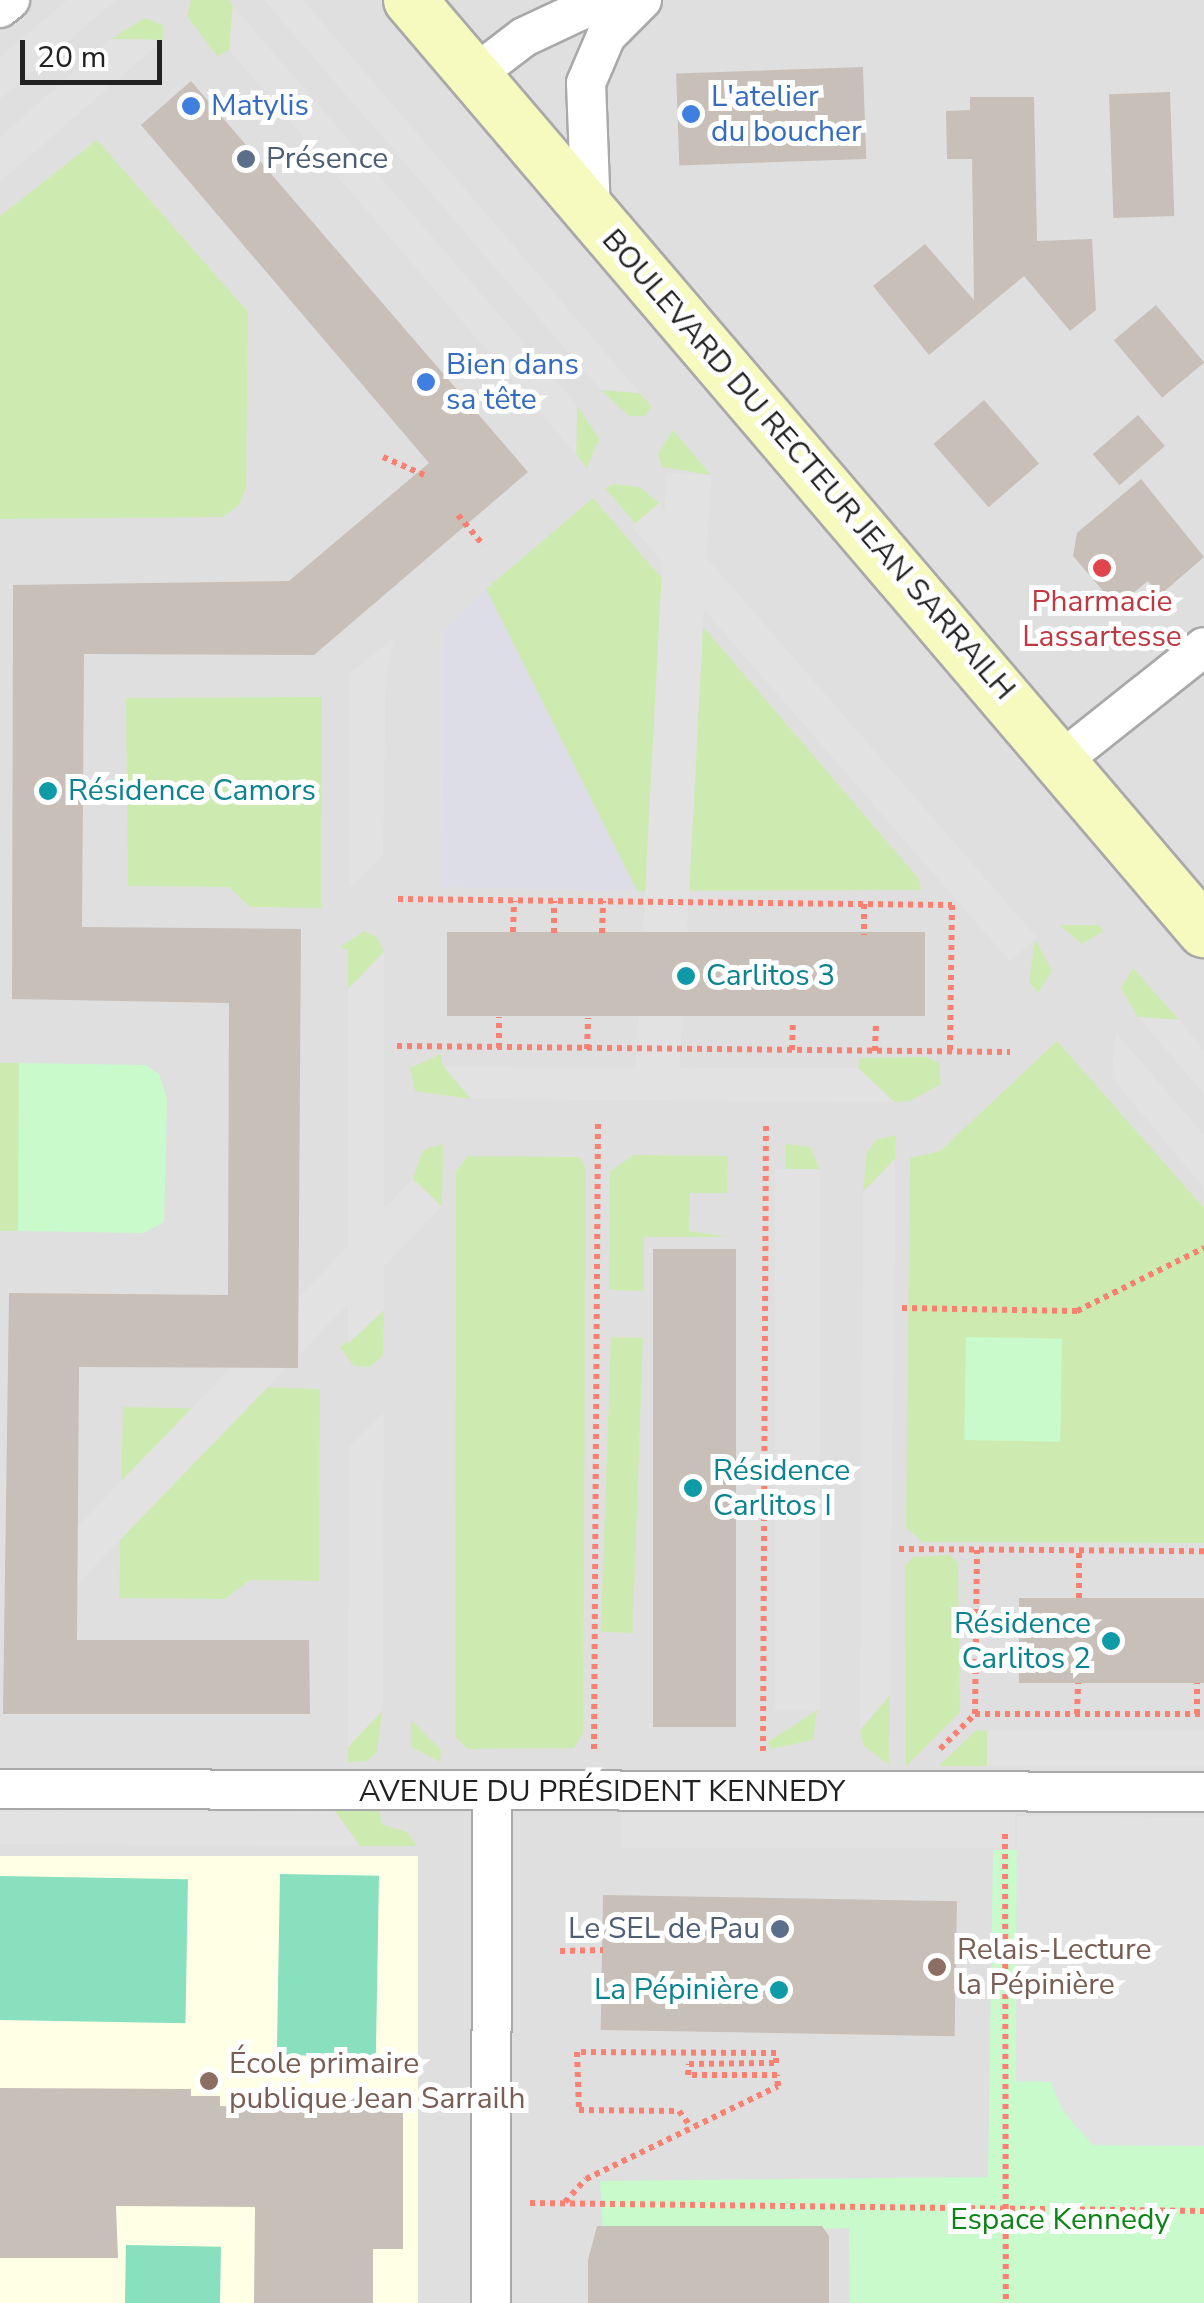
<!DOCTYPE html>
<meta charset="utf-8">
<style>
body{margin:0}
#map{position:relative;width:1204px;height:2303px;overflow:hidden;background:#f2efe9;font-family:"Nunito Sans",sans-serif}
div>[style]{position:absolute}
.residential>*{inset:0;background:#e0dfdf;transform-origin:0 0}
.education>*{inset:0;background:#ffffe5;transform-origin:0 0}
.grass>*{inset:0;background:#cdebb0;transform-origin:0 0}
.park>*{inset:0;background:#c8facc;transform-origin:0 0}
.pitch>*{inset:0;background:#88e0be;transform-origin:0 0}
.parking>*{inset:0;background:#e2e2e2;transform-origin:0 0}
.plaza>*{inset:0;background:#dddde8}
.building>*{inset:0;background:#c7bfb8;transform-origin:0 0}
.path>*{height:6px;margin-top:-3px;transform-origin:0;background:repeating-linear-gradient(90deg,#fa8072 0 5px,transparent 0 10px)}
.roads{filter:drop-shadow(2px 0 #a9a9a9) drop-shadow(-2px 0 #a9a9a9) drop-shadow(0 2px #a9a9a9) drop-shadow(0 -2px #a9a9a9)}
.street>*{height:38px;margin:-19px;padding:0 19px;transform-origin:19px;border-radius:19px;background:#fff}
.secondary>*{height:52px;margin:-26px;padding:0 26px;transform-origin:26px;border-radius:26px;background:#f7fabf}
.dots>*{width:28px;height:28px;translate:-50% -50%;box-sizing:border-box;border:5px solid #fff;border-radius:50%}
span{translate:-50% -50%;white-space:nowrap;text-align:center;line-height:1.15;-webkit-text-stroke:10px #fff;paint-order:stroke}
.shop-label{font-size:30px;color:#366cbe}
.left{translate:0 -50%;text-align:left}
.service-label{font-size:30px;color:#4e5e75}
.right{translate:-100% -50%;text-align:right}
.street-label{font-size:30px;color:#222}
.health-label{font-size:30px;color:#be3a42}
.culture-label{font-size:30px;color:#0d838f}
.education-label{font-size:30px;color:#785e54}
.park-label{font-size:30px;color:#0c8416}
.scale{position:absolute;left:20px;top:40px;width:142px;height:45px;box-sizing:border-box;border:5px solid #222;border-top:0;padding-left:12px;font-size:30px;line-height:35px;white-space:nowrap;color:#222;-webkit-text-stroke:8px #fff;paint-order:stroke}
</style>
<div id="map">
<div class="residential">
<i style="left:0;top:0;width:1204px;height:2303px"></i>
</div>
<div class="education">
<i style="left:0;top:1856px;width:418px;height:447px"></i>
</div>
<div class="grass">
<i style="clip-path:polygon(191px 0,228px 0,233px 6px,229px 50px,217px 56px,187px 16px)"></i>
<i style="clip-path:polygon(145px 18px,163px 25px,163px 40px,111px 39px)"></i>
<i style="clip-path:polygon(97px 140px,248px 312px,246px 487px,240px 504px,223px 517px,0 519px,0 216px)"></i>
<i style="clip-path:polygon(601px 390px,640px 393px,652px 407px,644px 416px,629px 416px)"></i>
<i style="clip-path:polygon(577px 405px,599px 439px,587px 468px,576px 454px)"></i>
<i style="clip-path:polygon(673px 430px,711px 475px,662px 467px,658px 454px)"></i>
<i style="clip-path:polygon(614px 484px,640px 487px,659px 503px,647px 537px,605px 488px)"></i>
<i style="clip-path:polygon(593px 498px,919px 879px,921px 890px,637px 891px,486px 589px)"></i>
<i style="clip-path:polygon(322px 697px,321px 908px,250px 907px,229px 887px,128px 886px,126px 698px)"></i>
<i style="clip-path:polygon(1059px 925px,1098px 925px,1103px 931px,1082px 944px)"></i>
<i style="clip-path:polygon(364px 931px,377px 937px,384px 952px,348px 989px,348px 950px,340px 947px)"></i>
<i style="clip-path:polygon(1035px 939px,1052px 971px,1038px 993px,1029px 982px)"></i>
<i style="clip-path:polygon(1133px 968px,1179px 1020px,1138px 1017px,1121px 988px)"></i>
<i style="clip-path:polygon(1057px 1041px,1204px 1208px,1204px 1543px,922px 1542px,906px 1527px,910px 1158px,940px 1151px)"></i>
<i style="clip-path:polygon(441px 1054px,442px 1064px,471px 1099px,415px 1091px,410px 1068px)"></i>
<i style="clip-path:polygon(926px 1057px,939px 1063px,941px 1084px,910px 1101px,894px 1102px,858px 1068px,860px 1058px)"></i>
<i style="left:0;top:1063px;width:19px;height:168px"></i>
<i style="clip-path:polygon(896px 1135px,895px 1159px,863px 1192px,867px 1152px,876px 1140px)"></i>
<i style="clip-path:polygon(443px 1144px,442px 1207px,413px 1179px,423px 1150px)"></i>
<i style="clip-path:polygon(786px 1144px,810px 1147px,820px 1169px,785px 1197px)"></i>
<i style="clip-path:polygon(633px 1155px,728px 1156px,727px 1193px,690px 1193px,689px 1231px,728px 1237px,644px 1237px,644px 1291px,609px 1290px,610px 1172px)"></i>
<i style="clip-path:polygon(468px 1156px,580px 1157px,586px 1170px,583px 1733px,574px 1748px,467px 1749px,455px 1736px,456px 1171px)"></i>
<i style="clip-path:polygon(384px 1310px,383px 1355px,370px 1367px,354px 1366px,340px 1347px)"></i>
<i style="left:611px;top:1337px;width:32px;height:295px;rotate:2deg"></i>
<i style="clip-path:polygon(250px 1387px,320px 1389px,319px 1581px,250px 1580px,225px 1599px,119px 1598px,123px 1407px,227px 1409px)"></i>
<i style="clip-path:polygon(950px 1555px,958px 1563px,960px 1712px,906px 1766px,905px 1566px,913px 1557px)"></i>
<i style="clip-path:polygon(890px 1695px,889px 1765px,864px 1746px,860px 1730px)"></i>
<i style="clip-path:polygon(817px 1710px,813px 1740px,771px 1749px,768px 1742px)"></i>
<i style="clip-path:polygon(382px 1711px,377px 1752px,367px 1761px,348px 1762px,348px 1747px)"></i>
<i style="clip-path:polygon(411px 1720px,441px 1750px,440px 1762px,411px 1747px)"></i>
<i style="clip-path:polygon(976px 1730px,987px 1731px,988px 1766px,939px 1766px)"></i>
<i style="clip-path:polygon(335px 1811px,380px 1811px,381px 1824px,407px 1832px,417px 1846px,360px 1846px)"></i>
</div>
<div class="park">
<i style="clip-path:polygon(19px 1063px,145px 1065px,159px 1074px,167px 1099px,164px 1222px,143px 1233px,18px 1231px)"></i>
<i style="left:966px;top:1337px;width:96px;height:103px;rotate:1deg"></i>
<i style="clip-path:polygon(993px 1850px,1017px 1850px,1016px 2081px,1051px 2081px,1063px 2111px,1093px 2145px,1204px 2146px,1204px 2303px,850px 2303px,849px 2228px,603px 2235px,600px 2181px,988px 2177px)"></i>
</div>
<div class="pitch">
<i style="left:280px;top:1874px;width:99px;height:181px;rotate:1deg"></i>
<i style="left:0;top:1876px;width:188px;height:144px;rotate:1deg"></i>
<i style="left:126px;top:2245px;width:95px;height:58px;rotate:1deg"></i>
</div>
<div class="parking">
<i style="clip-path:polygon(67px 0,116px 0,0 99px,0 57px)"></i>
<i style="clip-path:polygon(264px 0,303px 0,640px 393px,601px 390px)"></i>
<i style="clip-path:polygon(233px 6px,577px 405px,576px 454px,229px 50px)"></i>
<i style="clip-path:polygon(111px 39px,163px 40px,0 182px,0 137px)"></i>
<i style="left:667px;top:473px;width:44px;height:598px;rotate:3deg"></i>
<i style="left:659px;top:503px;width:576px;height:36px;rotate:49deg"></i>
<i style="clip-path:polygon(395px 637px,386px 675px,383px 855px,349px 888px,349px 674px)"></i>
<i style="clip-path:polygon(384px 952px,384px 1310px,348px 1344px,348px 989px)"></i>
<i style="clip-path:polygon(1138px 1017px,1179px 1020px,1204px 1050px,1204px 1094px)"></i>
<i style="clip-path:polygon(1116px 1033px,1204px 1135px,1204px 1188px,1112px 1078px)"></i>
<i style="clip-path:polygon(444px 1067px,858px 1068px,894px 1102px,471px 1099px)"></i>
<i style="clip-path:polygon(895px 1159px,890px 1695px,860px 1730px,863px 1192px)"></i>
<i style="left:820px;top:1169px;width:541px;height:45px;rotate:90deg"></i>
<i style="left:413px;top:1179px;width:40px;height:541px;rotate:44deg"></i>
<i style="clip-path:polygon(384px 1413px,382px 1711px,348px 1747px,349px 1446px)"></i>
<i style="left:987px;top:1731px;width:217px;height:35px"></i>
<i style="clip-path:polygon(335px 1811px,360px 1846px,0 1844px,0 1812px)"></i>
<i style="left:621px;top:1813px;width:394px;height:35px"></i>
<i style="clip-path:polygon(1017px 1816px,1204px 1817px,1204px 2146px,1093px 2145px,1063px 2111px,1051px 2082px,1016px 2081px)"></i>
</div>
<div class="plaza">
<i style="clip-path:polygon(486px 589px,637px 891px,441px 887px,443px 631px)"></i>
</div>
<div class="building">
<i style="left:863px;top:67px;width:92px;height:187px;rotate:88deg"></i>
<i style="clip-path:polygon(191px 81px,528px 472px,314px 655px,84px 654px,82px 927px,301px 929px,298px 1368px,79px 1367px,77px 1640px,309px 1640px,310px 1714px,3px 1714px,9px 1293px,228px 1295px,229px 1003px,12px 999px,13px 585px,289px 581px,429px 463px,141px 125px)"></i>
<i style="left:1170px;top:92px;width:124px;height:61px;rotate:88deg"></i>
<i style="clip-path:polygon(970px 97px,1034px 97px,1037px 241px,1092px 239px,1096px 310px,1070px 331px,1024px 276px,929px 355px,873px 286px,925px 244px,974px 300px,972px 159px,947px 159px,946px 111px,970px 110px)"></i>
<i style="left:1156px;top:305px;width:75px;height:55px;rotate:50deg"></i>
<i style="left:984px;top:400px;width:84px;height:67px;rotate:49deg"></i>
<i style="left:1138px;top:415px;width:41px;height:60px;rotate:49deg"></i>
<i style="clip-path:polygon(1141px 479px,1204px 557px,1160px 595px,1148px 581px,1127px 598px,1110px 599px,1073px 556px,1077px 533px)"></i>
<i style="left:447px;top:932px;width:478px;height:84px"></i>
<i style="left:653px;top:1249px;width:83px;height:478px"></i>
<i style="left:1019px;top:1598px;width:185px;height:85px"></i>
<i style="left:603px;top:1895px;width:354px;height:135px;rotate:1deg"></i>
<i style="clip-path:polygon(0 2088px,191px 2089px,191px 2096px,220px 2096px,220px 2106px,318px 2110px,318px 2097px,403px 2097px,403px 2249px,373px 2249px,373px 2303px,254px 2303px,255px 2207px,116px 2206px,118px 2258px,0 2258px)"></i>
<i style="clip-path:polygon(597px 2226px,822px 2226px,829px 2236px,829px 2303px,588px 2303px,588px 2260px)"></i>
</div>
<div class="path">
<i style="left:383px;top:457px;width:45px;rotate:23.7deg"></i>
<i style="left:458px;top:515px;width:40px;rotate:50deg"></i>
<i style="left:398px;top:899px;width:554px;rotate:0.62deg"></i>
<i style="left:952px;top:905px;width:147px;rotate:90.8deg"></i>
<i style="left:864px;top:904px;width:31px;rotate:90deg"></i>
<i style="left:513px;top:932px;width:31px;rotate:-88deg"></i>
<i style="left:554px;top:933px;width:32px;rotate:-90deg"></i>
<i style="left:602px;top:933px;width:32px;rotate:-88deg"></i>
<i style="left:397px;top:1046px;width:613px;rotate:0.56deg"></i>
<i style="left:499px;top:1048px;width:31px;rotate:-90deg"></i>
<i style="left:587px;top:1049px;width:31px;rotate:-88deg"></i>
<i style="left:792px;top:1050px;width:30px;rotate:-88deg"></i>
<i style="left:875px;top:1051px;width:30px;rotate:-88deg"></i>
<i style="left:902px;top:1308px;width:175px;rotate:1deg"></i>
<i style="left:1077px;top:1311px;width:142px;rotate:-26.4deg"></i>
<i style="left:899px;top:1549px;width:305px;rotate:0.4deg"></i>
<i style="left:1079px;top:1598px;width:48px;rotate:-90deg"></i>
<i style="left:975px;top:1714px;width:229px"></i>
<i style="left:1077px;top:1714px;width:31px;rotate:-88deg"></i>
<i style="left:1197px;top:1714px;width:31px;rotate:-90deg"></i>
<i style="left:594px;top:1749px;width:628px;rotate:-89.64deg"></i>
<i style="left:940px;top:1749px;width:49px;rotate:-45deg"></i>
<i style="left:975px;top:1714px;width:164px;rotate:-89.3deg"></i>
<i style="left:763px;top:1751px;width:629px;rotate:-89.73deg"></i>
<i style="left:1005px;top:1834px;width:469px;rotate:89.9deg"></i>
<i style="left:560px;top:1951px;width:43px;rotate:-1.3deg"></i>
<i style="left:565px;top:2202px;width:31px;rotate:-48deg"></i>
<i style="left:586px;top:2179px;width:213px;rotate:-25.8deg"></i>
<i style="left:778px;top:2086px;width:11px;rotate:-95deg"></i>
<i style="left:777px;top:2075px;width:89px;rotate:180deg"></i>
<i style="left:688px;top:2075px;width:11px;rotate:-85deg"></i>
<i style="left:689px;top:2064px;width:87px;rotate:-0.7deg"></i>
<i style="left:776px;top:2063px;width:10px;rotate:-90deg"></i>
<i style="left:776px;top:2053px;width:199px;rotate:-179.7deg"></i>
<i style="left:577px;top:2052px;width:58px;rotate:88deg"></i>
<i style="left:579px;top:2110px;width:100px;rotate:0.6deg"></i>
<i style="left:679px;top:2111px;width:20px;rotate:53deg"></i>
<i style="left:530px;top:2203px;width:674px;rotate:0.68deg"></i>
</div>
<div class="roads">
<div class="street">
<i style="left:0;top:8px;width:13px;rotate:-39deg"></i>
<i style="left:473px;top:76px;width:64px;rotate:-37.4deg"></i>
<i style="left:524px;top:37px;width:87px;rotate:-25.1deg"></i>
<i style="left:591px;top:213px;width:130px;rotate:-92.2deg"></i>
<i style="left:586px;top:83px;width:51px;rotate:-66.9deg"></i>
<i style="left:606px;top:36px;width:51px;rotate:-45deg"></i>
<i style="left:1062px;top:760px;width:181px;rotate:-38.5deg"></i>
<i style="left:0;top:1789px;width:1204px;rotate:0.14deg"></i>
<i style="left:491px;top:2303px;width:512px;rotate:-89.89deg"></i>
</div>
<div class="secondary">
<i style="left:410px;top:0;width:1224px;rotate:49.54deg"></i>
</div>
</div>
<div class="dots">
<i style="left:191px;top:106px;background:#3f7fe0"></i>
<i style="left:691px;top:114px;background:#3f7fe0"></i>
<i style="left:246px;top:159px;background:#5c6f8a"></i>
<i style="left:426px;top:382px;background:#3f7fe0"></i>
<i style="left:1102px;top:568px;background:#e0444e"></i>
<i style="left:48px;top:791px;background:#0f9aa8"></i>
<i style="left:686px;top:976px;background:#0f9aa8"></i>
<i style="left:693px;top:1488px;background:#0f9aa8"></i>
<i style="left:1111px;top:1641px;background:#0f9aa8"></i>
<i style="left:780px;top:1929px;background:#5c6f8a"></i>
<i style="left:937px;top:1967px;background:#8d6e63"></i>
<i style="left:779px;top:1990px;background:#0f9aa8"></i>
<i style="left:209px;top:2081px;background:#8d6e63"></i>
</div>
<div class="shop-label">
<span class="left" style="left:711px;top:114px">L'atelier<br>du boucher</span>
<span class="left" style="left:211px;top:106px">Matylis</span>
<span class="left" style="left:446px;top:382px">Bien dans<br>sa tête</span>
</div>
<div class="service-label">
<span class="left" style="left:266px;top:159px">Présence</span>
<span class="right" style="left:760px;top:1929px">Le SEL de Pau</span>
</div>
<div class="street-label">
<span style="left:808px;top:465px;rotate:49deg">BOULEVARD DU RECTEUR JEAN SARRAILH</span>
<span style="left:602px;top:1792px">AVENUE DU PRÉSIDENT KENNEDY</span>
</div>
<div class="health-label">
<span style="left:1102px;top:619px">Pharmacie<br>Lassartesse</span>
</div>
<div class="culture-label">
<span class="left" style="left:68px;top:791px">Résidence Camors</span>
<span class="left" style="left:706px;top:976px">Carlitos 3</span>
<span class="left" style="left:713px;top:1488px">Résidence<br>Carlitos I</span>
<span class="right" style="left:1091px;top:1641px">Résidence<br>Carlitos 2</span>
<span class="right" style="left:759px;top:1990px">La Pépinière</span>
</div>
<div class="education-label">
<span class="left" style="left:957px;top:1967px">Relais-Lecture<br>la Pépinière</span>
<span class="left" style="left:229px;top:2081px">École primaire<br>publique Jean Sarrailh</span>
</div>
<div class="park-label">
<span style="left:1060px;top:2220px">Espace Kennedy</span>
</div>
<div class="scale">20 m</div>
</div>
